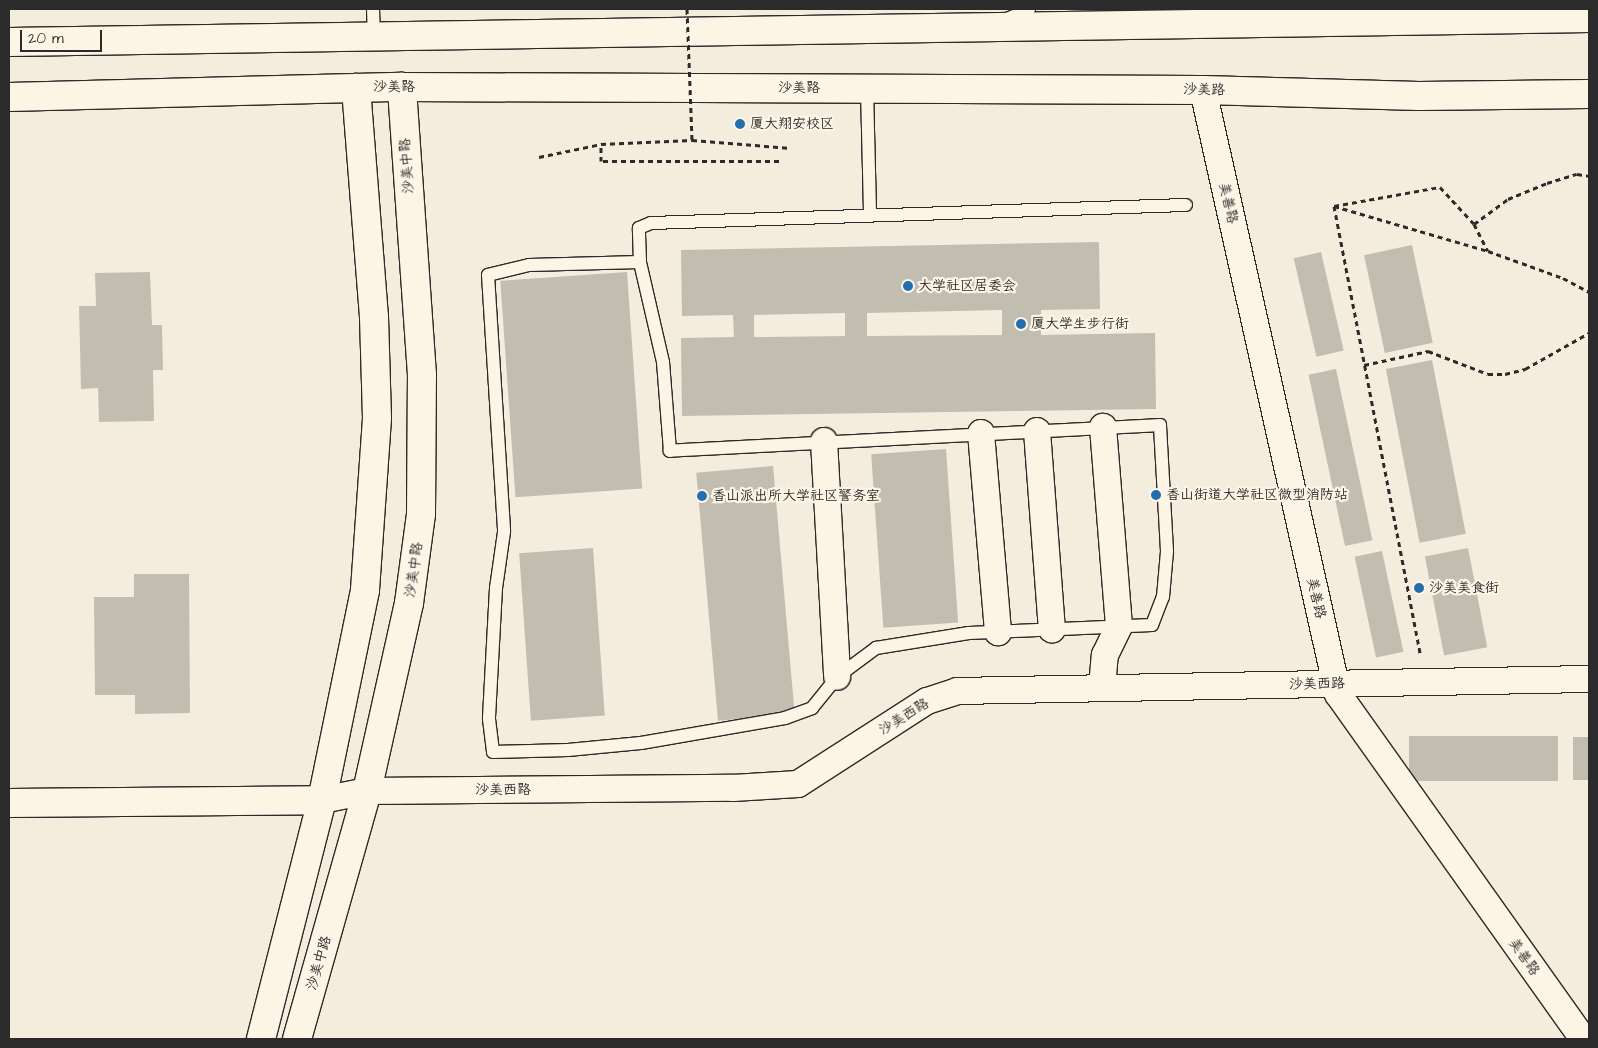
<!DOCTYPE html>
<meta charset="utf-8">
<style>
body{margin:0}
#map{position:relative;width:1598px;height:1048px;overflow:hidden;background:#f4edde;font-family:"Architects Daughter","LXGW WenKai TC",sans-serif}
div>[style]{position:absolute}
.building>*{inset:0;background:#c2bdb1;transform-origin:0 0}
.path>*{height:3px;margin-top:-1.5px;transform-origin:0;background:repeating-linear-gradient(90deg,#2b2b2b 0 5px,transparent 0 9px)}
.roads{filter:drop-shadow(1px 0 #2b2b2b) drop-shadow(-1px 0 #2b2b2b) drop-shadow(0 1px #2b2b2b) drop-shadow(0 -1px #2b2b2b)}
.lane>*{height:12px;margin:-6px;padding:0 6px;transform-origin:6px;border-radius:6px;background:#fcf5e5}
.street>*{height:26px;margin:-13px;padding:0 13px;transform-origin:13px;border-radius:13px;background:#fcf5e5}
.secondary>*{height:28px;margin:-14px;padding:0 14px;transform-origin:14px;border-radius:14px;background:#fcf5e5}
.primary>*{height:28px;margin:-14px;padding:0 14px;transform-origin:14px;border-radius:14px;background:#fcf5e5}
.path-bridge>*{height:3px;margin-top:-1.5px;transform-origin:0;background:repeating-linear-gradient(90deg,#2b2b2b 0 5px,transparent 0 9px)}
.dots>*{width:14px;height:14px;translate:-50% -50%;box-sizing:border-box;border:2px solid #fcf5e5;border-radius:50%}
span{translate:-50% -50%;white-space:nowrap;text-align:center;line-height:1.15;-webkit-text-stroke:4.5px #fcf5e5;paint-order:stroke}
.street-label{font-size:14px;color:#2b2b2b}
.poi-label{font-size:14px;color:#2b2b2b}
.left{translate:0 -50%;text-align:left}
.frame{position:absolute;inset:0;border:10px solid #2b2b2b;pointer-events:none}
.scale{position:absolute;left:20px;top:30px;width:82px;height:22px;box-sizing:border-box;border:2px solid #2b2b2b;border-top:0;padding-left:6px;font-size:15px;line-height:18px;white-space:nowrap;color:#2b2b2b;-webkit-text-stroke:4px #fcf5e5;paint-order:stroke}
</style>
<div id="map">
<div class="building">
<i style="clip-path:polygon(evenodd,1099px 242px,1100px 309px,1041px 310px,1041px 335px,1155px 333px,1156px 409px,682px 416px,681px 338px,734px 337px,733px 315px,682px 316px,681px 250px,1099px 242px,1002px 310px,1002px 335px,867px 336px,867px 313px,1002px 310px,1099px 242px,845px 313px,845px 336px,754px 337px,754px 315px,845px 313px)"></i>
<i style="left:1412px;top:245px;width:100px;height:49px;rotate:78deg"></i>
<i style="left:1321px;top:252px;width:101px;height:28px;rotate:77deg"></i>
<i style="clip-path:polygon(150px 272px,152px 325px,162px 325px,163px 370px,153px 370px,154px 421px,99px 422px,98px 388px,81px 389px,79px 306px,96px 306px,95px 273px)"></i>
<i style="left:627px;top:272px;width:217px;height:127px;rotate:86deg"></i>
<i style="left:1432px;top:360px;width:177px;height:47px;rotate:79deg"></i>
<i style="left:1336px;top:369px;width:175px;height:28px;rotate:78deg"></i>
<i style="left:946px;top:449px;width:174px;height:75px;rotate:86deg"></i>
<i style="left:773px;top:466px;width:249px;height:77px;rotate:85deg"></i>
<i style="left:593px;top:548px;width:168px;height:74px;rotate:86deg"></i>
<i style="left:1468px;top:548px;width:101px;height:44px;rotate:79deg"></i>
<i style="left:1382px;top:551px;width:103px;height:28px;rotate:78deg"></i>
<i style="clip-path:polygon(134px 574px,189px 574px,190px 713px,135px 714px,135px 695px,95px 695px,94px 597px,134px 597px)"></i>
<i style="left:1558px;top:736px;width:45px;height:149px;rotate:90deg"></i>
<i style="left:1573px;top:737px;width:16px;height:43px"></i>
</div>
<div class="path">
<i style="left:539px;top:157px;width:63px;rotate:-11.8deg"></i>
<i style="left:779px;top:161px;width:178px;rotate:180deg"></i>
<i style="left:601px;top:161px;width:17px;rotate:-90deg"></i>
<i style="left:601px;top:144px;width:91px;rotate:-2.5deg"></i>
<i style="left:692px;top:140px;width:99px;rotate:4.6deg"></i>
<i style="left:1334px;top:206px;width:456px;rotate:79.1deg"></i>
<i style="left:1334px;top:206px;width:160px;rotate:16.3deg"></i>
<i style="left:1488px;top:251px;width:80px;rotate:19.8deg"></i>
<i style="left:1563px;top:278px;width:30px;rotate:28deg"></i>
<i style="left:1334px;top:206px;width:108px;rotate:-10.2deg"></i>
<i style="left:1440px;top:187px;width:50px;rotate:47.4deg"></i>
<i style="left:1474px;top:224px;width:30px;rotate:63deg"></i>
<i style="left:1474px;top:224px;width:42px;rotate:-36.3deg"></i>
<i style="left:1508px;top:199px;width:42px;rotate:-22.3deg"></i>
<i style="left:1547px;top:183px;width:31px;rotate:-17deg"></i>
<i style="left:1577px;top:174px;width:12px;rotate:9deg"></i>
<i style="left:1364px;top:365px;width:66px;rotate:-12.3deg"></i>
<i style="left:1428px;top:351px;width:64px;rotate:21deg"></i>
<i style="left:1488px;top:374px;width:17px"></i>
<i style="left:1505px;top:374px;width:21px;rotate:-14deg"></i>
<i style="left:1525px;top:369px;width:73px;rotate:-29.4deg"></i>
</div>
<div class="roads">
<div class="lane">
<i style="left:373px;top:9px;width:26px;rotate:88deg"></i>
<i style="left:1007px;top:19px;width:24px;rotate:-24deg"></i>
<i style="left:867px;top:89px;width:127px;rotate:88.6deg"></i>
<i style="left:640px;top:262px;width:111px;rotate:178.5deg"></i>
<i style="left:529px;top:265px;width:42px;rotate:166.3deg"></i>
<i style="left:488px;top:275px;width:257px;rotate:86.4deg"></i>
<i style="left:504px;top:532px;width:57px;rotate:98.1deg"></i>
<i style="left:496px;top:588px;width:131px;rotate:93.1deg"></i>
<i style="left:489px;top:719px;width:33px;rotate:83deg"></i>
<i style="left:493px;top:752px;width:75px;rotate:-1.5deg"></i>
<i style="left:568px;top:750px;width:73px;rotate:-5.5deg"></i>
<i style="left:641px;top:743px;width:146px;rotate:-9.8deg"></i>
<i style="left:785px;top:718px;width:29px;rotate:-20deg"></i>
<i style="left:812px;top:708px;width:40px;rotate:-51deg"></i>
<i style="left:837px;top:677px;width:49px;rotate:-36.6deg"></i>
<i style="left:876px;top:648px;width:94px;rotate:-9.2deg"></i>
<i style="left:969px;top:633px;width:183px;rotate:-2.5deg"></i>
<i style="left:1152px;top:625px;width:30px;rotate:-69deg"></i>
<i style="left:1163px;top:597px;width:46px;rotate:-85deg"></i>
<i style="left:1167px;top:551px;width:126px;rotate:-93.2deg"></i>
<i style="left:1160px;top:425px;width:491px;rotate:177deg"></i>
<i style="left:670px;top:451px;width:89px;rotate:-94.5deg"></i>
<i style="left:663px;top:362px;width:103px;rotate:-103deg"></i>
<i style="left:640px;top:262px;width:34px;rotate:-92deg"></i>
<i style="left:639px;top:228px;width:13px;rotate:-23deg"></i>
<i style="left:651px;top:223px;width:535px;rotate:-1.93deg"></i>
</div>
<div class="street">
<i style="left:1203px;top:90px;width:619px;rotate:77.4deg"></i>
<i style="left:1338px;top:694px;width:423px;rotate:54.6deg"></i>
<i style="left:1037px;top:431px;width:199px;rotate:85.7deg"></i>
<i style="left:981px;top:433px;width:200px;rotate:85.1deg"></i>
<i style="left:824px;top:441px;width:236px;rotate:86.8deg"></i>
<i style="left:1102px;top:687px;width:32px;rotate:-85deg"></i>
<i style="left:1105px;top:655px;width:32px;rotate:-64deg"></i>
<i style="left:1119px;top:626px;width:200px;rotate:-94.6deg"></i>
<i style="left:322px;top:800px;width:46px;rotate:-11.3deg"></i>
<i style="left:367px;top:791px;width:366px;rotate:-0.5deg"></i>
<i style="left:733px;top:788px;width:65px;rotate:-3.5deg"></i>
<i style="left:798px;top:784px;width:153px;rotate:-32.8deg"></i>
<i style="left:927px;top:701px;width:32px;rotate:-18deg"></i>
<i style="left:957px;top:691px;width:632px;rotate:-1.09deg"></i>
</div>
<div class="secondary">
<i style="left:9px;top:803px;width:313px;rotate:-0.5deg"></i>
<i style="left:261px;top:1039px;width:247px;rotate:-75.7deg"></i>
<i style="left:322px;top:800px;width:214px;rotate:-78.4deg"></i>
<i style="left:365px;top:590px;width:172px;rotate:-86deg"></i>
<i style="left:377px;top:418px;width:101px;rotate:-91.7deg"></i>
<i style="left:374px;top:317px;width:230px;rotate:-94.5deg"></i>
<i style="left:297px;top:1039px;width:258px;rotate:-74.2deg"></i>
<i style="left:367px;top:791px;width:193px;rotate:-77.4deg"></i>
<i style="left:409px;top:603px;width:90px;rotate:-82.3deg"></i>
<i style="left:421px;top:514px;width:139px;rotate:-89.6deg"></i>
<i style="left:422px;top:375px;width:289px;rotate:-94deg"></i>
</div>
<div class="primary">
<i style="left:9px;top:42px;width:1580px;rotate:-0.87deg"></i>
<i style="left:9px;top:97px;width:393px;rotate:-1.5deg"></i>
<i style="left:402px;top:87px;width:801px;rotate:0.21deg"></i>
<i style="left:1203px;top:90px;width:216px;rotate:1.6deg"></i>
<i style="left:1419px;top:96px;width:170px;rotate:-0.7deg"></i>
</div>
</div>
<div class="path-bridge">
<i style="left:687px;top:9px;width:131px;rotate:87.8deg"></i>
</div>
<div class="dots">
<i style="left:740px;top:124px;background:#1f6fb2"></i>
<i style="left:908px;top:286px;background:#1f6fb2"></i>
<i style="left:1021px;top:324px;background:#1f6fb2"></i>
<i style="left:1156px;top:495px;background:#1f6fb2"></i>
<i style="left:702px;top:496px;background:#1f6fb2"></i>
<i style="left:1419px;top:588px;background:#1f6fb2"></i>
</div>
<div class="street-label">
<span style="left:394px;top:87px">沙美路</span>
<span style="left:799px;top:88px">沙美路</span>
<span style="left:1204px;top:90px;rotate:1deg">沙美路</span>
<span style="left:407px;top:166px;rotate:-94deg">沙美中路</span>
<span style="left:1228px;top:203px;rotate:77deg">美善路</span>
<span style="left:414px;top:570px;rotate:-82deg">沙美中路</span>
<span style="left:1316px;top:598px;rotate:77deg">美善路</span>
<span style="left:1317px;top:684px;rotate:-1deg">沙美西路</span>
<span style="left:904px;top:717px;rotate:-32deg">沙美西路</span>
<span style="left:503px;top:790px">沙美西路</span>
<span style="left:1524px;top:957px;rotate:55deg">美善路</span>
<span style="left:319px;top:963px;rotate:-74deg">沙美中路</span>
</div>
<div class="poi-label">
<span class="left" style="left:750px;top:124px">厦大翔安校区</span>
<span class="left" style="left:918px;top:286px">大学社区居委会</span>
<span class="left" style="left:1031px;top:324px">厦大学生步行街</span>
<span class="left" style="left:1166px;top:495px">香山街道大学社区微型消防站</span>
<span class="left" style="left:712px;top:496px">香山派出所大学社区警务室</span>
<span class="left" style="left:1429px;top:588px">沙美美食街</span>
</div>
<div class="frame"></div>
<div class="scale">20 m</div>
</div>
